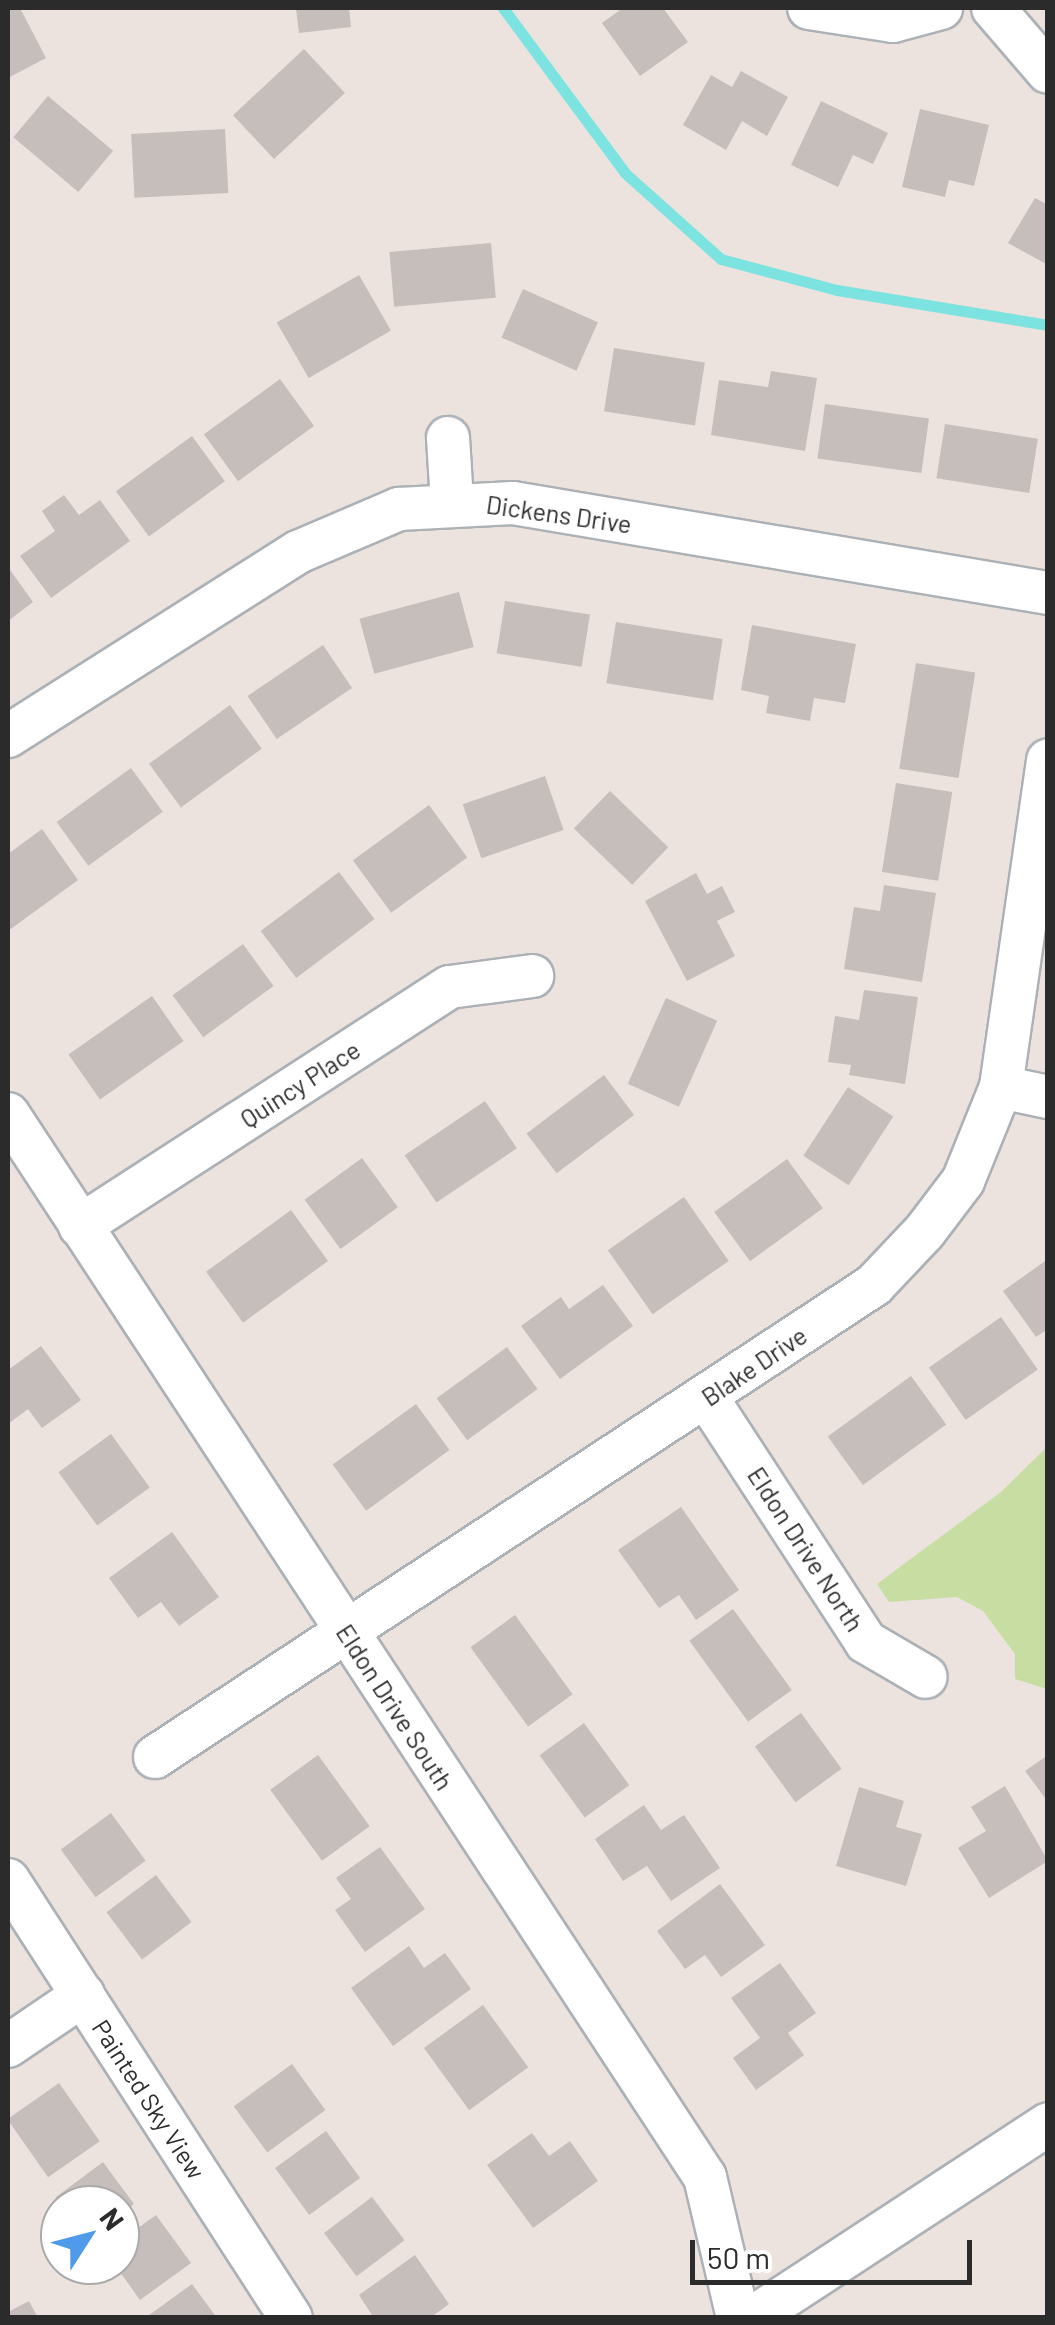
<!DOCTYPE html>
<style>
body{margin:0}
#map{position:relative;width:1055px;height:2325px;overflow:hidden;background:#ece3df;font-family:Barlow,sans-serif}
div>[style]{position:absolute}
.green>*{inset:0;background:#c7dda1}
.stream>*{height:11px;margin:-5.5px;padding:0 5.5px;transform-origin:5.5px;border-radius:5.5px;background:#7de3e0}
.building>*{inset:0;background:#c5beba;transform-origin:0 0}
.roads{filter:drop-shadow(2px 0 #acb1b6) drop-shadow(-2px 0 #acb1b6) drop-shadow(0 2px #acb1b6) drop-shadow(0 -2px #acb1b6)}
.minor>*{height:42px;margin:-21px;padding:0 21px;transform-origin:21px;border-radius:21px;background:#fff}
span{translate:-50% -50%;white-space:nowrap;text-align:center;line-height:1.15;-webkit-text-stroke:9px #fff;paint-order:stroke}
.street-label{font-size:25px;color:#2b2b2b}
.frame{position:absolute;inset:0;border:10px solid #2b2b2b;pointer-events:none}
.north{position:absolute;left:40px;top:2185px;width:100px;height:100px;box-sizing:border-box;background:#fff;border:2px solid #aaa;border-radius:50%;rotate:54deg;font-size:28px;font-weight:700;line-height:40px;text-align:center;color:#2b2b2b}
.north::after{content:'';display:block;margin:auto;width:35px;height:45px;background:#4f9ae9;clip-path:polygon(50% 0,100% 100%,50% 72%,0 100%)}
.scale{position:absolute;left:690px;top:2240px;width:282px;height:45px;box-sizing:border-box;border:5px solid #2b2b2b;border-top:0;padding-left:12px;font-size:30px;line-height:35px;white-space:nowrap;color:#2b2b2b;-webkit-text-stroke:8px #fff;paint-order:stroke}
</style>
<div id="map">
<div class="green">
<i style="clip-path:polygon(1047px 1447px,1047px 1689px,1015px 1679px,1015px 1654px,983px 1611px,957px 1597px,889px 1602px,877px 1584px,1001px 1492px)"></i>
</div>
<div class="stream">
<i style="left:503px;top:8px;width:205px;rotate:53.5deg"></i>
<i style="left:625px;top:173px;width:129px;rotate:41.9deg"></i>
<i style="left:721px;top:259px;width:120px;rotate:15deg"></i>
<i style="left:837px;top:290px;width:214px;rotate:9.4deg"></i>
</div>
<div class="building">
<i style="clip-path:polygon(8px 8px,20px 8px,46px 58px,8px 78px)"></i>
<i style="clip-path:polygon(296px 8px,349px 8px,351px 27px,299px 33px)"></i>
<i style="clip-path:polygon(623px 8px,663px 8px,688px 42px,640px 76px,602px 23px)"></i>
<i style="left:304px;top:49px;width:60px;height:97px;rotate:47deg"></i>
<i style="clip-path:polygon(741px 71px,788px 97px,767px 136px,742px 121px,726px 150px,683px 125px,711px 75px,732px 87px)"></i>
<i style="left:48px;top:96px;width:85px;height:54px;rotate:40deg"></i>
<i style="clip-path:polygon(821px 101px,888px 133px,873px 164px,853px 155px,838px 187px,791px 165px)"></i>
<i style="clip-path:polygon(920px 109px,989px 125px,974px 186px,949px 180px,945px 197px,902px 187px)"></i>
<i style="left:225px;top:129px;width:64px;height:94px;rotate:87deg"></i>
<i style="clip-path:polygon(1035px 198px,1048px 205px,1048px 265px,1008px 243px)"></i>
<i style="left:491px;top:243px;width:55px;height:102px;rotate:85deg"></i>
<i style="left:359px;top:275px;width:64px;height:95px;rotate:60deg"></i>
<i style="left:523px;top:289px;width:82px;height:53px;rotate:24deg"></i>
<i style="left:614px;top:348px;width:92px;height:64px;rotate:9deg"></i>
<i style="clip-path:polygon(771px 371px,817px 378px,805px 451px,711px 435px,719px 380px,768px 387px)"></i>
<i style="left:280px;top:379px;width:58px;height:94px;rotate:54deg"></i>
<i style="left:825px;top:404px;width:105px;height:55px;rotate:8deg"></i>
<i style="left:945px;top:424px;width:94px;height:55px;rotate:9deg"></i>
<i style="left:192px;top:436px;width:56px;height:94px;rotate:54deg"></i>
<i style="clip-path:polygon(64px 495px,79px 515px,100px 500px,130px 541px,51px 598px,20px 556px,55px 531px,42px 511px)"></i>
<i style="clip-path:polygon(8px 567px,33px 602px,8px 621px)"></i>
<i style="left:459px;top:592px;width:57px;height:103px;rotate:75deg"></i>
<i style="left:505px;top:601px;width:86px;height:53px;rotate:9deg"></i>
<i style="left:616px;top:622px;width:108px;height:62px;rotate:9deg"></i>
<i style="clip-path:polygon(752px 625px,856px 644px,845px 703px,814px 698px,810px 721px,766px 713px,769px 696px,741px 690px)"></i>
<i style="left:323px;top:645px;width:52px;height:91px;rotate:56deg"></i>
<i style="left:916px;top:663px;width:60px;height:107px;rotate:9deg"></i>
<i style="left:230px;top:705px;width:54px;height:100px;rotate:54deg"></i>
<i style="left:131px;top:768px;width:54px;height:92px;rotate:54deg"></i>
<i style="left:545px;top:776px;width:57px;height:87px;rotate:71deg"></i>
<i style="left:896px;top:783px;width:57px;height:90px;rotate:9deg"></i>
<i style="left:610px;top:791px;width:81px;height:52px;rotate:44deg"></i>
<i style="left:429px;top:805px;width:65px;height:94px;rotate:54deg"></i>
<i style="clip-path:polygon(42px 829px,78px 880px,8px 931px,8px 854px)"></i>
<i style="left:339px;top:872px;width:59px;height:98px;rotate:53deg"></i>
<i style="clip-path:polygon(696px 873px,707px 894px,722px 886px,735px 912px,717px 921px,735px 956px,687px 981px,645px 901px)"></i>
<i style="clip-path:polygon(884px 885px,936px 893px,922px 982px,844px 969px,854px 907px,880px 911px)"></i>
<i style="left:243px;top:944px;width:52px;height:87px;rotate:54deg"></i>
<i style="clip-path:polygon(864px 990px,918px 997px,905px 1084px,849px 1075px,851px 1065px,828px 1062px,835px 1016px,859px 1020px)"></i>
<i style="left:152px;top:996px;width:55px;height:102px;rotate:55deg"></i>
<i style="left:666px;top:998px;width:56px;height:94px;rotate:24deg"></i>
<i style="left:604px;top:1075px;width:50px;height:97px;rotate:53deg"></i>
<i style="left:848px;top:1087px;width:54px;height:82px;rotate:33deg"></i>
<i style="left:485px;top:1101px;width:57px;height:97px;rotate:56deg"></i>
<i style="left:362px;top:1158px;width:61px;height:71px;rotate:54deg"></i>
<i style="left:787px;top:1159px;width:61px;height:90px;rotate:54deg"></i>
<i style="left:684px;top:1197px;width:78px;height:93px;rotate:55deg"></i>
<i style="left:291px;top:1210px;width:63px;height:105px;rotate:54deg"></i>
<i style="clip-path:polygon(1048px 1259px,1048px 1329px,1036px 1337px,1003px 1291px)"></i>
<i style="clip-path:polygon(603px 1285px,633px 1326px,560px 1379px,521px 1326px,561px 1297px,569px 1309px)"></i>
<i style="left:1001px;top:1317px;width:64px;height:88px;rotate:55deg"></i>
<i style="clip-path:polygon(41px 1346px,81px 1400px,42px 1428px,28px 1409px,8px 1424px,8px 1370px)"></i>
<i style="left:507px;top:1347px;width:52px;height:87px;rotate:54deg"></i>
<i style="left:911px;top:1376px;width:60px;height:103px;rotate:54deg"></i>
<i style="left:416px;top:1404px;width:57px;height:103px;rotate:54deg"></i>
<i style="left:111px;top:1434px;width:66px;height:65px;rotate:54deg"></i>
<i style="clip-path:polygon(681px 1507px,739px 1590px,696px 1620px,679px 1595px,659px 1608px,618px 1550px)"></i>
<i style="clip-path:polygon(172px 1532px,219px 1597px,179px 1626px,161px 1602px,138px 1618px,109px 1578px)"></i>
<i style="left:733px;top:1609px;width:100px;height:54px;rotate:54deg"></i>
<i style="left:515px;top:1615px;width:98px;height:55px;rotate:54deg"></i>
<i style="left:801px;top:1713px;width:69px;height:57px;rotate:54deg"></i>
<i style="left:584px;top:1723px;width:77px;height:55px;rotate:54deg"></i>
<i style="left:318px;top:1755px;width:88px;height:59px;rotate:54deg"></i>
<i style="clip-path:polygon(1048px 1755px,1048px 1802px,1025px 1771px)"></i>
<i style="clip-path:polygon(1005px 1786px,1048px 1861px,989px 1898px,958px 1848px,986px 1831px,971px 1807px)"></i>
<i style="clip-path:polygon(859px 1787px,904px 1801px,896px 1827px,922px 1834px,906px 1886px,836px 1866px)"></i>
<i style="clip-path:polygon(644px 1805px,661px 1830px,684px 1815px,720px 1868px,671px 1901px,647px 1866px,623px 1881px,595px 1839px)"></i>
<i style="left:111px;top:1813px;width:59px;height:62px;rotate:54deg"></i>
<i style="clip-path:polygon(380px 1847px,425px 1909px,365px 1952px,335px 1910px,351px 1899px,336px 1878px)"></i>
<i style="left:156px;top:1875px;width:59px;height:62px;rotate:53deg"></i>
<i style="clip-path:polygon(720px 1884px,765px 1945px,721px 1977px,705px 1955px,685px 1969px,657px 1931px)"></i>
<i style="clip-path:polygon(409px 1946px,424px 1968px,445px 1953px,471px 1989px,393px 2046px,351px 1988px)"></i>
<i style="clip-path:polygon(780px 1963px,816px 2013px,788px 2033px,804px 2055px,756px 2090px,733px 2058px,760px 2038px,731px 1998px)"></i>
<i style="left:483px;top:2005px;width:77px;height:73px;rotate:54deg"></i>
<i style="left:292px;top:2064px;width:57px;height:72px;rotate:54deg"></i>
<i style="left:59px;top:2083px;width:71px;height:63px;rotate:55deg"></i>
<i style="left:326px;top:2131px;width:58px;height:63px;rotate:54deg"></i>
<i style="clip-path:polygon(532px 2133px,549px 2156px,570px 2141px,598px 2181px,533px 2228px,487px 2165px)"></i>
<i style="clip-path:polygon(103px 2162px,134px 2204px,120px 2215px,120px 2205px,62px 2205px,56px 2197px)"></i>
<i style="left:372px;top:2197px;width:54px;height:60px;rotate:53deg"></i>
<i style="clip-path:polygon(156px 2215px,191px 2263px,140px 2300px,115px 2265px,120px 2265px,120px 2241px)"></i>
<i style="clip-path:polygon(415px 2255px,449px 2304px,430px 2318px,374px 2318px,359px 2295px)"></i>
<i style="clip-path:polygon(192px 2284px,217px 2318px,145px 2318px)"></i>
<i style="clip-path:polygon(29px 2301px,38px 2318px,8px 2318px,8px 2312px)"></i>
</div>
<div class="roads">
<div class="minor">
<i style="left:809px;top:8px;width:85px;rotate:8.8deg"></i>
<i style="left:893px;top:21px;width:50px;rotate:-15.2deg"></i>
<i style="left:993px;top:8px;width:84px;rotate:49.3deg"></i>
<i style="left:448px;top:438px;width:64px;rotate:86.4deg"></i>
<i style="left:8px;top:736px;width:343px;rotate:-32.4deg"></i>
<i style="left:298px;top:552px;width:110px;rotate:-23.1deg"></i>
<i style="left:399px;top:509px;width:114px;rotate:-3deg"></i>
<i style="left:513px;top:503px;width:543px;rotate:9.55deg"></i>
<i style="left:1001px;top:1087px;width:48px;rotate:12deg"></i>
<i style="left:8px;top:1114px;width:1271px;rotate:56.75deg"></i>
<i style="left:705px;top:2177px;width:145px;rotate:76.8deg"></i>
<i style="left:80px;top:1226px;width:440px;rotate:-32.9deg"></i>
<i style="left:450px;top:987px;width:83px;rotate:-7.6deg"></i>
<i style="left:707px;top:1398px;width:291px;rotate:56.9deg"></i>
<i style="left:866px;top:1642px;width:69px;rotate:30.3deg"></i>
<i style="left:155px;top:1757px;width:860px;rotate:-33.28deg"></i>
<i style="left:874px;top:1285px;width:74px;rotate:-46.6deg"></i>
<i style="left:925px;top:1231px;width:63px;rotate:-52.8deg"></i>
<i style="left:963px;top:1181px;width:101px;rotate:-68deg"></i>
<i style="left:1001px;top:1087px;width:330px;rotate:-81.8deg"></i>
<i style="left:8px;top:1880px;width:521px;rotate:57.13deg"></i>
<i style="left:8px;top:2046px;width:91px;rotate:-34.2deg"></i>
<i style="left:752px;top:2318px;width:354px;rotate:-33.2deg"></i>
</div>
</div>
<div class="street-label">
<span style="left:559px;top:514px;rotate:8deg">Dickens Drive</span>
<span style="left:300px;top:1084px;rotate:-33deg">Quincy Place</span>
<span style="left:754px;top:1366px;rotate:-34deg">Blake Drive</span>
<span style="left:806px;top:1549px;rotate:57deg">Eldon Drive North</span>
<span style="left:395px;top:1707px;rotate:57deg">Eldon Drive South</span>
<span style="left:149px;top:2099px;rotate:57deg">Painted Sky View</span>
</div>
<div class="frame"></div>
<div class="north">N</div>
<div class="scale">50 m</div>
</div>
